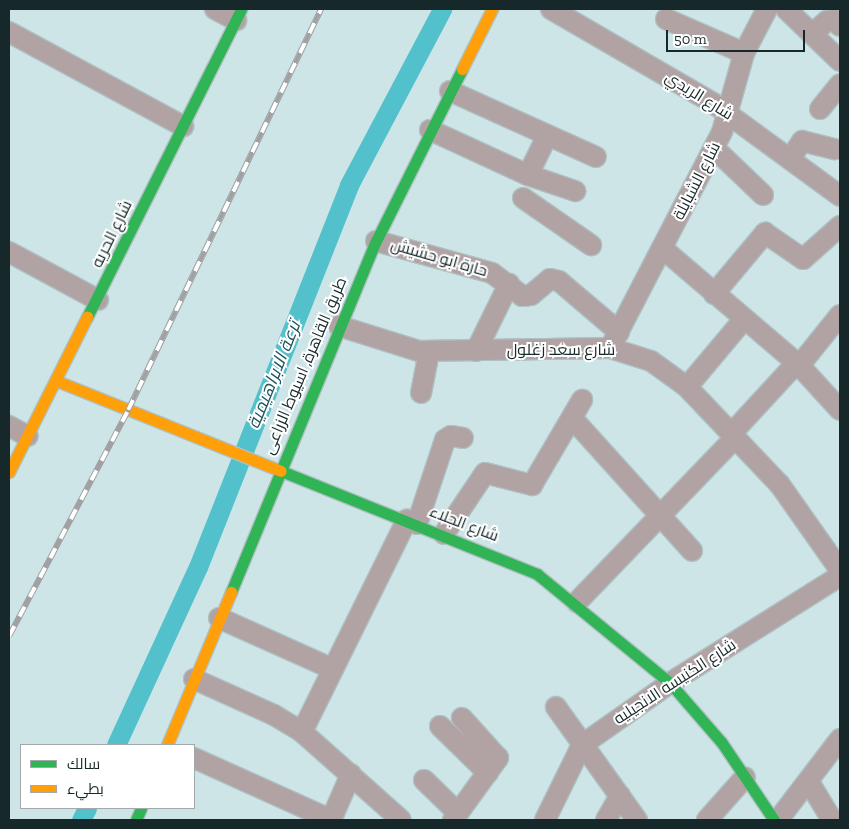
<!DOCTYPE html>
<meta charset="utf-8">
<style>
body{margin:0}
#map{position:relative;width:849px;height:829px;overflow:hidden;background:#cde5e7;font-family:"Zilla Slab",Cairo,serif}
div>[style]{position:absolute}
.canal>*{height:19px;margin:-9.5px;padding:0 9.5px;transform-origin:9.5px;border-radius:9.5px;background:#52c1cc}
.roads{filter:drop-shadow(1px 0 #afc1c3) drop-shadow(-1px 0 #afc1c3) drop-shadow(0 1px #afc1c3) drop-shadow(0 -1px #afc1c3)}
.street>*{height:20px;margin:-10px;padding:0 10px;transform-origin:10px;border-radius:10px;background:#b1a2a4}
.fast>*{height:11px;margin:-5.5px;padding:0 5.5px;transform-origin:5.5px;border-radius:5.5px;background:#30b455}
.slow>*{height:11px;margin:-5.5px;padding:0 5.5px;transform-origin:5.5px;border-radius:5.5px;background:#ff9f0a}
.rail>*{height:5.5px;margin-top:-2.75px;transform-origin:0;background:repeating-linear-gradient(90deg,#fff 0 11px,#a1a1a3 0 22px);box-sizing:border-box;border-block:1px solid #a1a1a3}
span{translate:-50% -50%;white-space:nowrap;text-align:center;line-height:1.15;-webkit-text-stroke:4px #fff;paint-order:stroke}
.street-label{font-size:16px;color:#17282a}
.water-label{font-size:18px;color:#1f565c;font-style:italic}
.frame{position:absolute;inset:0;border:10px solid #17282a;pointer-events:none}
.legend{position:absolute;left:20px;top:744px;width:175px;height:65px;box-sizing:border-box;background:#fff;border:1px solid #a2a9aa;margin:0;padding:6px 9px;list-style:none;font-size:15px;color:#17282a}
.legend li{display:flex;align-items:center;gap:10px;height:25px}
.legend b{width:25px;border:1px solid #a2a9aa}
.scale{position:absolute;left:666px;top:30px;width:139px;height:22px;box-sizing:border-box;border:2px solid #17282a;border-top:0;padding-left:6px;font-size:15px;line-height:18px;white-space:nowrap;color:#17282a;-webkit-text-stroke:4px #fff;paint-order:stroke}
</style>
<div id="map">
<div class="canal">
<i style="left:116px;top:745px;width:196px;rotate:-65.3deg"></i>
<i style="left:198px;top:567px;width:411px;rotate:-68.4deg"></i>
<i style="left:349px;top:185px;width:199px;rotate:-62.1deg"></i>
<i style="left:81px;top:820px;width:13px;rotate:-63deg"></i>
</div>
<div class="roads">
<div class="street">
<i style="left:215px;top:9px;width:24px;rotate:28deg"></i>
<i style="left:551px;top:9px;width:187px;rotate:30.1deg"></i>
<i style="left:713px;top:103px;width:157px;rotate:36.2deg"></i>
<i style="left:786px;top:9px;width:75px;rotate:43.9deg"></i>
<i style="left:666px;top:19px;width:85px;rotate:23.6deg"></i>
<i style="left:9px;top:32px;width:198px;rotate:28.4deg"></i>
<i style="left:812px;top:34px;width:20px;rotate:-41deg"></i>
<i style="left:827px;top:21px;width:7px;rotate:-8deg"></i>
<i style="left:834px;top:20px;width:8px;rotate:45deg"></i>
<i style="left:450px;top:91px;width:160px;rotate:24.3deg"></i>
<i style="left:820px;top:109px;width:32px;rotate:-51deg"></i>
<i style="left:430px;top:130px;width:108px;rotate:24.7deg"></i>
<i style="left:528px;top:175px;width:50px;rotate:18.8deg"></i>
<i style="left:714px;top:148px;width:68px;rotate:43.8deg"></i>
<i style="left:790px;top:159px;width:22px;rotate:-56deg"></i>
<i style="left:802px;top:141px;width:34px;rotate:14deg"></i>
<i style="left:528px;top:175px;width:43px;rotate:-64deg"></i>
<i style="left:523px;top:198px;width:83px;rotate:34.7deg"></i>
<i style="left:376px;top:241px;width:120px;rotate:15.4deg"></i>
<i style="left:492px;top:273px;width:38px;rotate:37deg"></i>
<i style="left:522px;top:296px;width:9px;rotate:-6deg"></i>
<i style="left:531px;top:295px;width:25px;rotate:-40deg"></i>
<i style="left:550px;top:279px;width:9px;rotate:13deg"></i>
<i style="left:559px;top:281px;width:79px;rotate:40.4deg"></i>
<i style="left:662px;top:248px;width:179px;rotate:40.5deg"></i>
<i style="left:798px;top:364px;width:62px;rotate:47.6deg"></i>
<i style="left:9px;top:252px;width:101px;rotate:28.3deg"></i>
<i style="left:714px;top:294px;width:80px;rotate:-50.1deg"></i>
<i style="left:765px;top:233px;width:46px;rotate:34.4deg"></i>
<i style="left:803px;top:259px;width:50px;rotate:-41.7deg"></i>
<i style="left:339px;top:326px;width:84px;rotate:17.4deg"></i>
<i style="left:419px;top:351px;width:191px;rotate:-0.9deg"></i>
<i style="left:610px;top:348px;width:43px;rotate:17.6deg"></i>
<i style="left:651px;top:361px;width:44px;rotate:35.8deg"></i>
<i style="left:687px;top:387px;width:135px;rotate:46.5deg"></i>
<i style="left:780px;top:485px;width:104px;rotate:54.8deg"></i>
<i style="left:610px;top:348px;width:243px;rotate:-62.6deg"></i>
<i style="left:722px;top:132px;width:82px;rotate:-74.4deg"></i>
<i style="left:744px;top:53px;width:50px;rotate:-62.4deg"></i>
<i style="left:476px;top:351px;width:75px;rotate:-63.8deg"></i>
<i style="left:687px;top:387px;width:89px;rotate:-50deg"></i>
<i style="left:421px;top:393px;width:42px;rotate:-79deg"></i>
<i style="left:572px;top:418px;width:179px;rotate:47.9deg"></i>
<i style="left:9px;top:426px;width:21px;rotate:28deg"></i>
<i style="left:732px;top:433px;width:83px;rotate:-47.4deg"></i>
<i style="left:788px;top:372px;width:19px;rotate:-36deg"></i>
<i style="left:803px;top:361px;width:59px;rotate:-51.2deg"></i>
<i style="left:417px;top:524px;width:89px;rotate:-71.6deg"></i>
<i style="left:445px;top:440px;width:7px;rotate:-34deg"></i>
<i style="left:451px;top:436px;width:12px;rotate:9deg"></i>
<i style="left:444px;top:534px;width:73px;rotate:-56.1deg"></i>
<i style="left:485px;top:473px;width:49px;rotate:14.3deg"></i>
<i style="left:532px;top:485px;width:99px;rotate:-59.5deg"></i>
<i style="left:577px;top:602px;width:229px;rotate:-46.1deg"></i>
<i style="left:219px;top:618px;width:125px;rotate:24.1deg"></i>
<i style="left:194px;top:679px;width:88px;rotate:24.2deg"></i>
<i style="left:274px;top:715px;width:33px;rotate:31deg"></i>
<i style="left:302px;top:732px;width:132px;rotate:41.6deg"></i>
<i style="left:556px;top:707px;width:139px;rotate:54.4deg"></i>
<i style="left:440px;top:726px;width:67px;rotate:44.4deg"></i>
<i style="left:302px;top:732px;width:237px;rotate:-63.7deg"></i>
<i style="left:194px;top:758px;width:150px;rotate:24.3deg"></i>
<i style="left:424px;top:780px;width:47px;rotate:44.1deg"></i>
<i style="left:809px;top:782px;width:44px;rotate:58.8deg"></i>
<i style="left:331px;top:820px;width:50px;rotate:-66.5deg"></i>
<i style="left:453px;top:820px;width:77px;rotate:-54deg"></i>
<i style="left:498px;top:758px;width:54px;rotate:-132deg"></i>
<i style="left:545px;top:820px;width:77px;rotate:-63.8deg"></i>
<i style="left:579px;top:751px;width:15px;rotate:-48deg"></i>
<i style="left:589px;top:740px;width:99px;rotate:-35.1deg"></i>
<i style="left:670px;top:683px;width:201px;rotate:-32.2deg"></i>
<i style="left:606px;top:820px;width:28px;rotate:-60deg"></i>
<i style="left:707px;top:820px;width:57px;rotate:-48.5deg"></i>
<i style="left:778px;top:820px;width:102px;rotate:-52.6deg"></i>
</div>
<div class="fast">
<i style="left:87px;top:317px;width:344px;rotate:-63.4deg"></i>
<i style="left:281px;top:471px;width:276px;rotate:21.9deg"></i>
<i style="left:537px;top:574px;width:172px;rotate:39.3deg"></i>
<i style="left:670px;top:683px;width:79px;rotate:49.1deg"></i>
<i style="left:722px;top:743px;width:93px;rotate:56deg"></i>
<i style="left:231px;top:592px;width:380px;rotate:-67.6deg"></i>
<i style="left:376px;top:241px;width:192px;rotate:-63.4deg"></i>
<i style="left:136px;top:820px;width:13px;rotate:-67deg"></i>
</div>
<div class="slow">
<i style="left:462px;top:69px;width:67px;rotate:-63.4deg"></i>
<i style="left:57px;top:381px;width:241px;rotate:21.9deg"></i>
<i style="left:9px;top:472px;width:174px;rotate:-63.3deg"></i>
<i style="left:167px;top:745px;width:166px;rotate:-67.3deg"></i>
</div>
</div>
<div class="rail">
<i style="left:9px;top:636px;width:255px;rotate:-62.2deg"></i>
<i style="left:128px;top:410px;width:445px;rotate:-64.3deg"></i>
</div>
<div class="street-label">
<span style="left:699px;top:96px;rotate:32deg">شارع الريدي</span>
<span style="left:697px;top:181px;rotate:-63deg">شارع الشبايلة</span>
<span style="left:112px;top:234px;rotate:-64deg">شارع الحريه</span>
<span style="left:439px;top:258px;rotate:16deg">حارة ابو حشيش</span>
<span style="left:561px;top:350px">شارع سعد زغلول</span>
<span style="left:305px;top:366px;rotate:-67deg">طريق القاهرة, اسيوط الزراعى</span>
<span style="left:464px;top:524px;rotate:21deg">شارع الجلاء</span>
<span style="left:675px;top:682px;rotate:-33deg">شارع الكنيسه الانجيليه</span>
</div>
<div class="water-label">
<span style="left:274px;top:375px;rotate:-68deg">ترعة الابراهيمية</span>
</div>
<div class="frame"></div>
<ul class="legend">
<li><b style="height:6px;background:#30b455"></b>سالك</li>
<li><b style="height:6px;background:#ff9f0a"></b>بطيء</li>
</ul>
<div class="scale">50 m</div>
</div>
